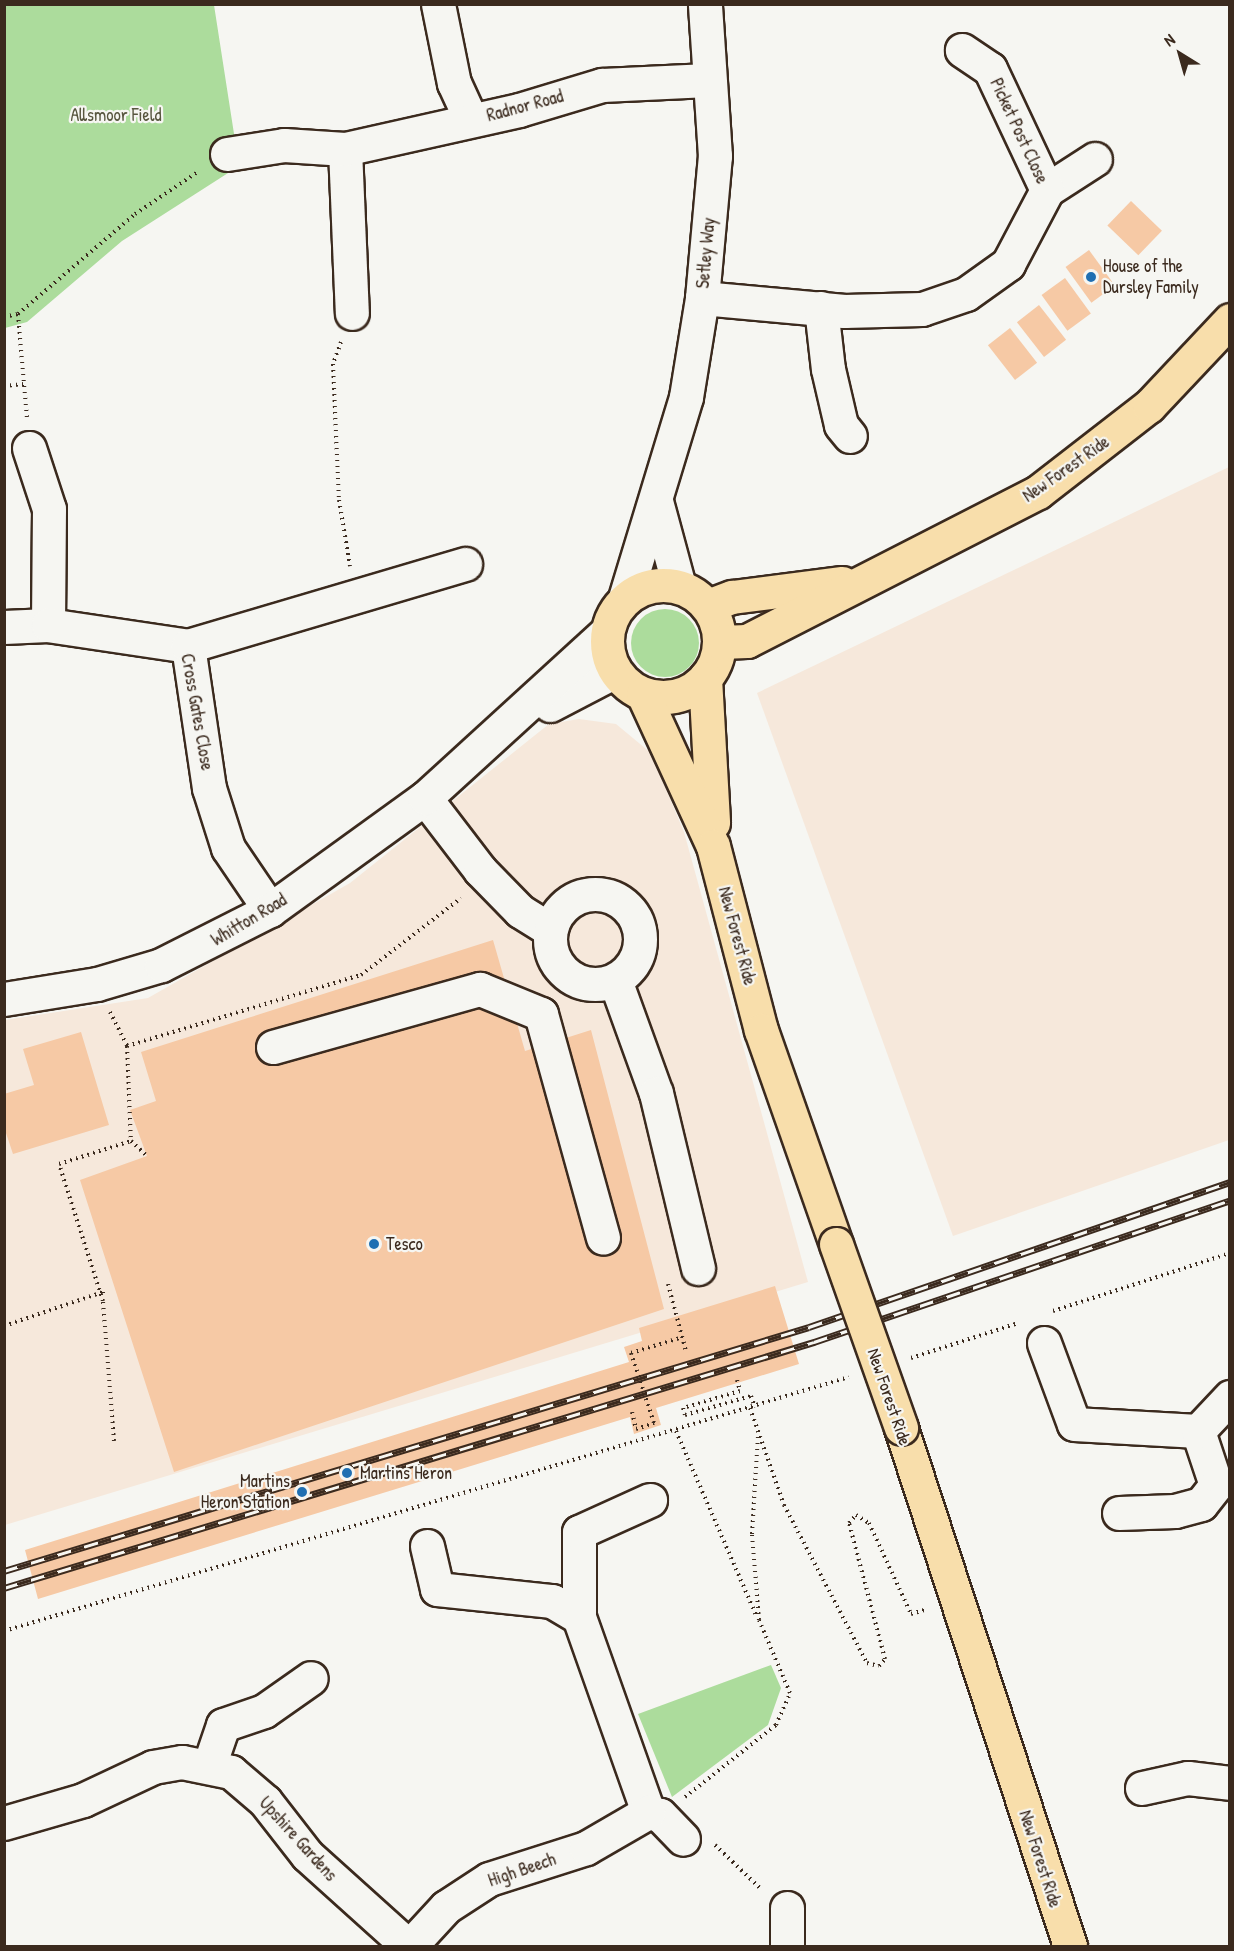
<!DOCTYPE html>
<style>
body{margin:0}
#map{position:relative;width:1234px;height:1951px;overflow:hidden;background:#f6f6f2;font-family:"Patrick Hand",sans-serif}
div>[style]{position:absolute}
.built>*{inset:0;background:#f6e8db}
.green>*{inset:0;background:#acdc9c}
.round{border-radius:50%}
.building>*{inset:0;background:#f6c9a5;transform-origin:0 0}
.path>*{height:4px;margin-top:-2px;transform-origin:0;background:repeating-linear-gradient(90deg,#3b2a1e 0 1.5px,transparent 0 6px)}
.roads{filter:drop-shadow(2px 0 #3b2a1e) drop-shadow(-2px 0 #3b2a1e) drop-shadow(0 2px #3b2a1e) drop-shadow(0 -2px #3b2a1e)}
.minor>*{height:33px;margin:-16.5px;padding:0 16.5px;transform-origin:16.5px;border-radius:16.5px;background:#f6f6f2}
.minor>.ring{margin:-16.5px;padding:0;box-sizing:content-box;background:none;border:33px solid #f6f6f2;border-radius:50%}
.major>*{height:33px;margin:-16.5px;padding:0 16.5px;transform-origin:16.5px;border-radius:16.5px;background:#f8deab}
.major>.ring{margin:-16.5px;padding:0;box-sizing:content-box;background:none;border:33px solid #f8deab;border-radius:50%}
.rail>*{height:7px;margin-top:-3.5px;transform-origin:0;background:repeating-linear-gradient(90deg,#f6f6f2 0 14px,#3b2a1e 0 28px);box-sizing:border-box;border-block:2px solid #3b2a1e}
.path-bridge>*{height:4px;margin-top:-2px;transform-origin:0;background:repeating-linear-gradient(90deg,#3b2a1e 0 1.5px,transparent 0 6px)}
.bridges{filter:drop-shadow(2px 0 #3b2a1e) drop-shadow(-2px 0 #3b2a1e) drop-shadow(0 2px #3b2a1e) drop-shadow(0 -2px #3b2a1e)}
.major-bridge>*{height:33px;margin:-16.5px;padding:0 16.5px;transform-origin:16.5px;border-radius:16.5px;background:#f8deab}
.dots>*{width:16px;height:16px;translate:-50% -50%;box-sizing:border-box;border:3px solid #f6f6f2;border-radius:50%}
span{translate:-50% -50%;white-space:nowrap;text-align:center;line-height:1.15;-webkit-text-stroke:4.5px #f6f6f2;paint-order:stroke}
.street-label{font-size:18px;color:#3b2a1e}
.park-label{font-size:18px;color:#57563e}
.poi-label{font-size:18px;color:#3b2a1e}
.left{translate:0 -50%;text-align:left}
.right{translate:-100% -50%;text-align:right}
.frame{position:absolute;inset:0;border:6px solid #3b2a1e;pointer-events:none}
.north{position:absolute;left:1150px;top:24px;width:60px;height:60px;-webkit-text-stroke:4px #f6f6f2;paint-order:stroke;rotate:323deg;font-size:16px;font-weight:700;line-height:24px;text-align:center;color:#3b2a1e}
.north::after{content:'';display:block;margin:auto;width:21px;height:27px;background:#3b2a1e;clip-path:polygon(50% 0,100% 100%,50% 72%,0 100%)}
</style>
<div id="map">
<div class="built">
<i style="clip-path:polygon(1229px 467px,1229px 1140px,953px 1236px,757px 693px)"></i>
<i style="clip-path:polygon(579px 719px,616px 724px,651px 753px,684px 832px,808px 1282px,5px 1525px,5px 1020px,148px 998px,350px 883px,549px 724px)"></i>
</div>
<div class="green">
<i style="clip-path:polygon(5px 5px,214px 5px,239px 166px,122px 241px,27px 322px,5px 328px)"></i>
<i class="round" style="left:631px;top:609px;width:68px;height:68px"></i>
<i style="clip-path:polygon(771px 1665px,781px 1688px,768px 1725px,672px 1797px,638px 1714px)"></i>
</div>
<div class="building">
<i style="left:1131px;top:201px;width:43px;height:34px;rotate:44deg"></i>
<i style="left:1089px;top:250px;width:44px;height:29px;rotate:54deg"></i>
<i style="left:1065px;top:278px;width:44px;height:29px;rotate:54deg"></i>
<i style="left:1039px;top:305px;width:44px;height:28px;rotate:52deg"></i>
<i style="left:1010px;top:328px;width:44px;height:28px;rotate:52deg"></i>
<i style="clip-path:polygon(493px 940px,525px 1051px,591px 1030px,664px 1309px,174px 1472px,80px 1180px,147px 1156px,130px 1110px,156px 1101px,141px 1052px)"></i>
<i style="clip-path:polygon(81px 1032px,109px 1125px,13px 1154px,4px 1127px,4px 1094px,34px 1085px,23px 1049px)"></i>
<i style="clip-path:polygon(775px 1286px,799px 1364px,656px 1408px,661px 1425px,634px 1434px,630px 1417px,38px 1599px,25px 1550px,629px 1362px,624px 1347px,642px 1341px,639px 1328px)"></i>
</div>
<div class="path">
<i style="left:18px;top:314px;width:104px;rotate:85.1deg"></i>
<i style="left:4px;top:317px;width:14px;rotate:-12deg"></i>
<i style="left:18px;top:314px;width:154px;rotate:-40.5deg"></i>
<i style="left:135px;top:214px;width:77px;rotate:-33.9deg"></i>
<i style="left:341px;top:342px;width:23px;rotate:110deg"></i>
<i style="left:333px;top:364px;width:136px;rotate:87.5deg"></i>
<i style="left:339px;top:500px;width:67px;rotate:80.5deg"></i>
<i style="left:4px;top:386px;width:20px;rotate:-6deg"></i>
<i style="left:110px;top:1012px;width:38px;rotate:63deg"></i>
<i style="left:127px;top:1046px;width:95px;rotate:87.6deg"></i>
<i style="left:131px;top:1141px;width:22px;rotate:43deg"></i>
<i style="left:127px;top:1046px;width:245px;rotate:-16.9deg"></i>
<i style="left:361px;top:975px;width:126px;rotate:-37.6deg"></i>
<i style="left:668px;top:1284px;width:69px;rotate:75deg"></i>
<i style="left:1053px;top:1311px;width:186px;rotate:-18.1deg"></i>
<i style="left:4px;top:1326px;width:105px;rotate:-19deg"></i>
<i style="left:103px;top:1292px;width:6px;rotate:90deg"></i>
<i style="left:631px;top:1353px;width:54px;rotate:-17.1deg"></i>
<i style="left:911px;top:1358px;width:113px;rotate:-18.1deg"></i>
<i style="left:737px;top:1380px;width:11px;rotate:75deg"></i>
<i style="left:740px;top:1391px;width:59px;rotate:163.4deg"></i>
<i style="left:683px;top:1408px;width:7px;rotate:74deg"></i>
<i style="left:685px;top:1415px;width:69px;rotate:-16.1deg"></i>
<i style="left:751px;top:1396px;width:12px;rotate:70deg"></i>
<i style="left:750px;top:1408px;width:103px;rotate:70.7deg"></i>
<i style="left:784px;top:1505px;width:178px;rotate:62.3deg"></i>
<i style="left:867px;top:1663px;width:12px;rotate:14deg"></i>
<i style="left:879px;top:1666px;width:9px;rotate:-49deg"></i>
<i style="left:885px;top:1659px;width:141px;rotate:-104.8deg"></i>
<i style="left:849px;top:1523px;width:11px;rotate:-49deg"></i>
<i style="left:856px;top:1515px;width:15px;rotate:32deg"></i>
<i style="left:869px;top:1523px;width:100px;rotate:65.2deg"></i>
<i style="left:911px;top:1614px;width:17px;rotate:-17deg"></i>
<i style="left:632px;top:1412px;width:17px;rotate:77deg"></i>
<i style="left:636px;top:1429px;width:19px;rotate:-18deg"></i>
<i style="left:676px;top:1431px;width:203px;rotate:66.5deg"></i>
<i style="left:114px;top:1441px;width:140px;rotate:-94.5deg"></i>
<i style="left:103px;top:1301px;width:144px;rotate:-107.8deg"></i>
<i style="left:59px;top:1164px;width:76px;rotate:-17.7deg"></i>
<i style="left:4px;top:1631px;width:882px;rotate:-16.73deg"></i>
<i style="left:685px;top:1797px;width:116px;rotate:-38.4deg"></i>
<i style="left:776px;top:1725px;width:35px;rotate:-66deg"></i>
<i style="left:790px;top:1693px;width:79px;rotate:-113deg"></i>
<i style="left:759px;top:1620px;width:86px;rotate:-94.7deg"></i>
<i style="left:752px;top:1534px;width:99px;rotate:-86.5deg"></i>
<i style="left:715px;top:1845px;width:64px;rotate:43.7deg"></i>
</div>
<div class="roads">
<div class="minor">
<i style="left:438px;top:4px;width:81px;rotate:78.6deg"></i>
<i style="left:454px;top:83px;width:41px;rotate:65.3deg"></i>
<i style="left:345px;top:149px;width:164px;rotate:87.6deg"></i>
<i style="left:227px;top:154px;width:58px;rotate:-9deg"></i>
<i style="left:284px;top:145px;width:61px;rotate:3.8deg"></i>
<i style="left:345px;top:149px;width:178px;rotate:-12.6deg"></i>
<i style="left:519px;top:110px;width:87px;rotate:-16.8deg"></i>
<i style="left:602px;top:85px;width:106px;rotate:-2.7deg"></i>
<i style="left:1047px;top:190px;width:57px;rotate:-32.9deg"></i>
<i style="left:702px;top:298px;width:143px;rotate:5.2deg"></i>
<i style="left:844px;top:311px;width:78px;rotate:-1.5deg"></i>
<i style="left:922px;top:309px;width:46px;rotate:-18.8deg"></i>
<i style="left:966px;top:294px;width:52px;rotate:-35.5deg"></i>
<i style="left:1008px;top:264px;width:84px;rotate:-62.2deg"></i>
<i style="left:1047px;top:190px;width:134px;rotate:-115.2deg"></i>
<i style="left:990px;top:69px;width:34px;rotate:-146deg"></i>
<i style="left:821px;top:308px;width:61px;rotate:83.5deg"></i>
<i style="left:828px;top:369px;width:57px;rotate:76.9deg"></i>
<i style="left:841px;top:425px;width:14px;rotate:51deg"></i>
<i style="left:29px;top:448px;width:64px;rotate:71.8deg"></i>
<i style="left:49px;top:509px;width:116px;rotate:90.5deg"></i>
<i style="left:656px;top:501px;width:88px;rotate:74.9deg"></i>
<i style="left:625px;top:598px;width:210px;rotate:-73.1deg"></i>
<i style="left:686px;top:397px;width:100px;rotate:-80.8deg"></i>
<i style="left:702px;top:298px;width:143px;rotate:-84.8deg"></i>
<i style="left:715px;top:156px;width:152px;rotate:-93.8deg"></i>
<i style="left:4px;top:627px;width:44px;rotate:-2.6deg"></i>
<i style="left:48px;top:625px;width:142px;rotate:8.5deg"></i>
<i style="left:188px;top:646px;width:144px;rotate:81.6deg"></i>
<i style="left:209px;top:788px;width:63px;rotate:72.4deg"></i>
<i style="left:228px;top:848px;width:75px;rotate:55.9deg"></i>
<i style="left:188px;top:646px;width:289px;rotate:-16.5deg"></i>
<i style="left:550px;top:705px;width:73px;rotate:-27.6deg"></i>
<i style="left:425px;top:798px;width:91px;rotate:52.6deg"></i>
<i style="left:480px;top:870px;width:57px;rotate:45.7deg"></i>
<i style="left:520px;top:911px;width:36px;rotate:32deg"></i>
<i class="ring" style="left:550px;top:894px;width:57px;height:57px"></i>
<i style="left:615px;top:980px;width:120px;rotate:70.1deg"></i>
<i style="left:656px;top:1093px;width:180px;rotate:76.5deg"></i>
<i style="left:4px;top:999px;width:94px;rotate:-9.2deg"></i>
<i style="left:97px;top:984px;width:67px;rotate:-16.5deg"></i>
<i style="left:161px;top:965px;width:122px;rotate:-26.8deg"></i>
<i style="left:270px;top:910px;width:191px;rotate:-35.9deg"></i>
<i style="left:425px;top:798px;width:246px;rotate:-42.4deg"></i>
<i style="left:541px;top:1014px;width:232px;rotate:74.5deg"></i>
<i style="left:273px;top:1047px;width:215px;rotate:-15.7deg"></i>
<i style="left:480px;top:989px;width:66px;rotate:22.3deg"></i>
<i style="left:1044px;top:1343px;width:86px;rotate:69.7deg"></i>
<i style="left:1074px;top:1424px;width:124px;rotate:3.2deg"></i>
<i style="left:1198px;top:1431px;width:57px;rotate:71.6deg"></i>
<i style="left:1216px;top:1485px;width:24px;rotate:128deg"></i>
<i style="left:1201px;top:1504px;width:27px;rotate:165deg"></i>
<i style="left:1175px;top:1511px;width:56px;rotate:178deg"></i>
<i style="left:1198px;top:1431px;width:47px;rotate:-46.7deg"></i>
<i style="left:427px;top:1546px;width:44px;rotate:76.9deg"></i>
<i style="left:437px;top:1589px;width:116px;rotate:6deg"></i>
<i style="left:552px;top:1601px;width:31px;rotate:31deg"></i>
<i style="left:579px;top:1617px;width:85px;rotate:-90deg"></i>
<i style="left:579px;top:1532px;width:78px;rotate:-24.3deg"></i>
<i style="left:579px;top:1617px;width:207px;rotate:70.5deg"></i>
<i style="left:648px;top:1812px;width:12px;rotate:14deg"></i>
<i style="left:660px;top:1815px;width:33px;rotate:46deg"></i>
<i style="left:209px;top:1766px;width:43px;rotate:-71.1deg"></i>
<i style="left:223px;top:1725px;width:43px;rotate:-18.9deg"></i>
<i style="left:264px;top:1711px;width:57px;rotate:-35.1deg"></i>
<i style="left:1142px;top:1788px;width:47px;rotate:-12.3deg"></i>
<i style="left:1188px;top:1778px;width:42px;rotate:6.8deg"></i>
<i style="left:4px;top:1823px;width:82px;rotate:-16.2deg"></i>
<i style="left:83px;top:1800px;width:77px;rotate:-25.2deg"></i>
<i style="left:153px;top:1767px;width:29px;rotate:-10deg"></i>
<i style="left:182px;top:1762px;width:50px;rotate:11.5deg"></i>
<i style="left:231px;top:1772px;width:45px;rotate:40.5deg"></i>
<i style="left:265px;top:1801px;width:68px;rotate:52.1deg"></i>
<i style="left:307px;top:1855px;width:136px;rotate:42deg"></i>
<i style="left:410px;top:1946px;width:53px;rotate:-47.3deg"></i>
<i style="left:446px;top:1907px;width:51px;rotate:-33.1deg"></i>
<i style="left:489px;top:1879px;width:102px;rotate:-17.7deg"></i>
<i style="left:586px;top:1848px;width:72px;rotate:-30.1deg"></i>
<i style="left:787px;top:1946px;width:38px;rotate:-90deg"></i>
</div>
<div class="major">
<i class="ring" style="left:607px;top:585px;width:79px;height:79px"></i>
<i style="left:708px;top:606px;width:26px;rotate:-21deg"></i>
<i style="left:732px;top:597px;width:111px;rotate:-7.3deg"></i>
<i style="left:720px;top:642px;width:27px;rotate:-2deg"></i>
<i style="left:747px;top:641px;width:327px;rotate:-27.1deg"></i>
<i style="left:1038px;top:492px;width:140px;rotate:-37.8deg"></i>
<i style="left:1149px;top:406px;width:118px;rotate:-46.7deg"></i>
<i style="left:705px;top:678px;width:145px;rotate:86.8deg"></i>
<i style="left:643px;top:694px;width:167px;rotate:65.3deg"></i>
<i style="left:713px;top:846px;width:190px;rotate:75.4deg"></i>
<i style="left:761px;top:1030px;width:227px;rotate:70.7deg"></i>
<i style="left:901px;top:1428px;width:545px;rotate:71.93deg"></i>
</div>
</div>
<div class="rail">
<i style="left:4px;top:1571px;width:841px;rotate:-16.86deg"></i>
<i style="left:809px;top:1327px;width:445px;rotate:-19deg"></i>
<i style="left:4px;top:1588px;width:847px;rotate:-16.89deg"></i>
<i style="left:814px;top:1342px;width:440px;rotate:-18.8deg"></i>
</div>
<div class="path-bridge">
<i style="left:631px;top:1353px;width:74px;rotate:71.8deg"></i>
</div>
<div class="bridges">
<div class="major-bridge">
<i style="left:836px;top:1244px;width:195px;rotate:70.5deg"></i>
</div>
</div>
<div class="dots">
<i style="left:1091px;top:277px;background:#1f6fb2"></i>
<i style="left:374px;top:1244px;background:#1f6fb2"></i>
<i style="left:347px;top:1473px;background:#1f6fb2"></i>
<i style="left:302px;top:1492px;background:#1f6fb2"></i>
</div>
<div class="street-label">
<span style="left:525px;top:106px;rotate:-15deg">Radnor Road</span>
<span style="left:1019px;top:131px;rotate:65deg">Picket Post Close</span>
<span style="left:706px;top:253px;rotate:-85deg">Setley Way</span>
<span style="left:1066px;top:469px;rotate:-35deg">New Forest Ride</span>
<span style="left:197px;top:712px;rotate:80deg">Cross Gates Close</span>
<span style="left:249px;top:920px;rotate:-31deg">Whitton Road</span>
<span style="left:737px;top:936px;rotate:75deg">New Forest Ride</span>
<span style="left:889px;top:1397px;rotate:71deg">New Forest Ride</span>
<span style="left:298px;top:1839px;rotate:48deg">Upshire Gardens</span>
<span style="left:1040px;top:1859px;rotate:72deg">New Forest Ride</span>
<span style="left:522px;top:1870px;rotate:-19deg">High Beech</span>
</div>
<div class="park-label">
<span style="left:116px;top:115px">Allsmoor Field</span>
</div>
<div class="poi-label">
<span class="left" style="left:1103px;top:277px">House of the<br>Dursley Family</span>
<span class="left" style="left:386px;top:1244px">Tesco</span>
<span class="left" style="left:360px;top:1473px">Martins Heron</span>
<span class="right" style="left:290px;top:1492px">Martins<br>Heron Station</span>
</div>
<div class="frame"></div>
<div class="north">N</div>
</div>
